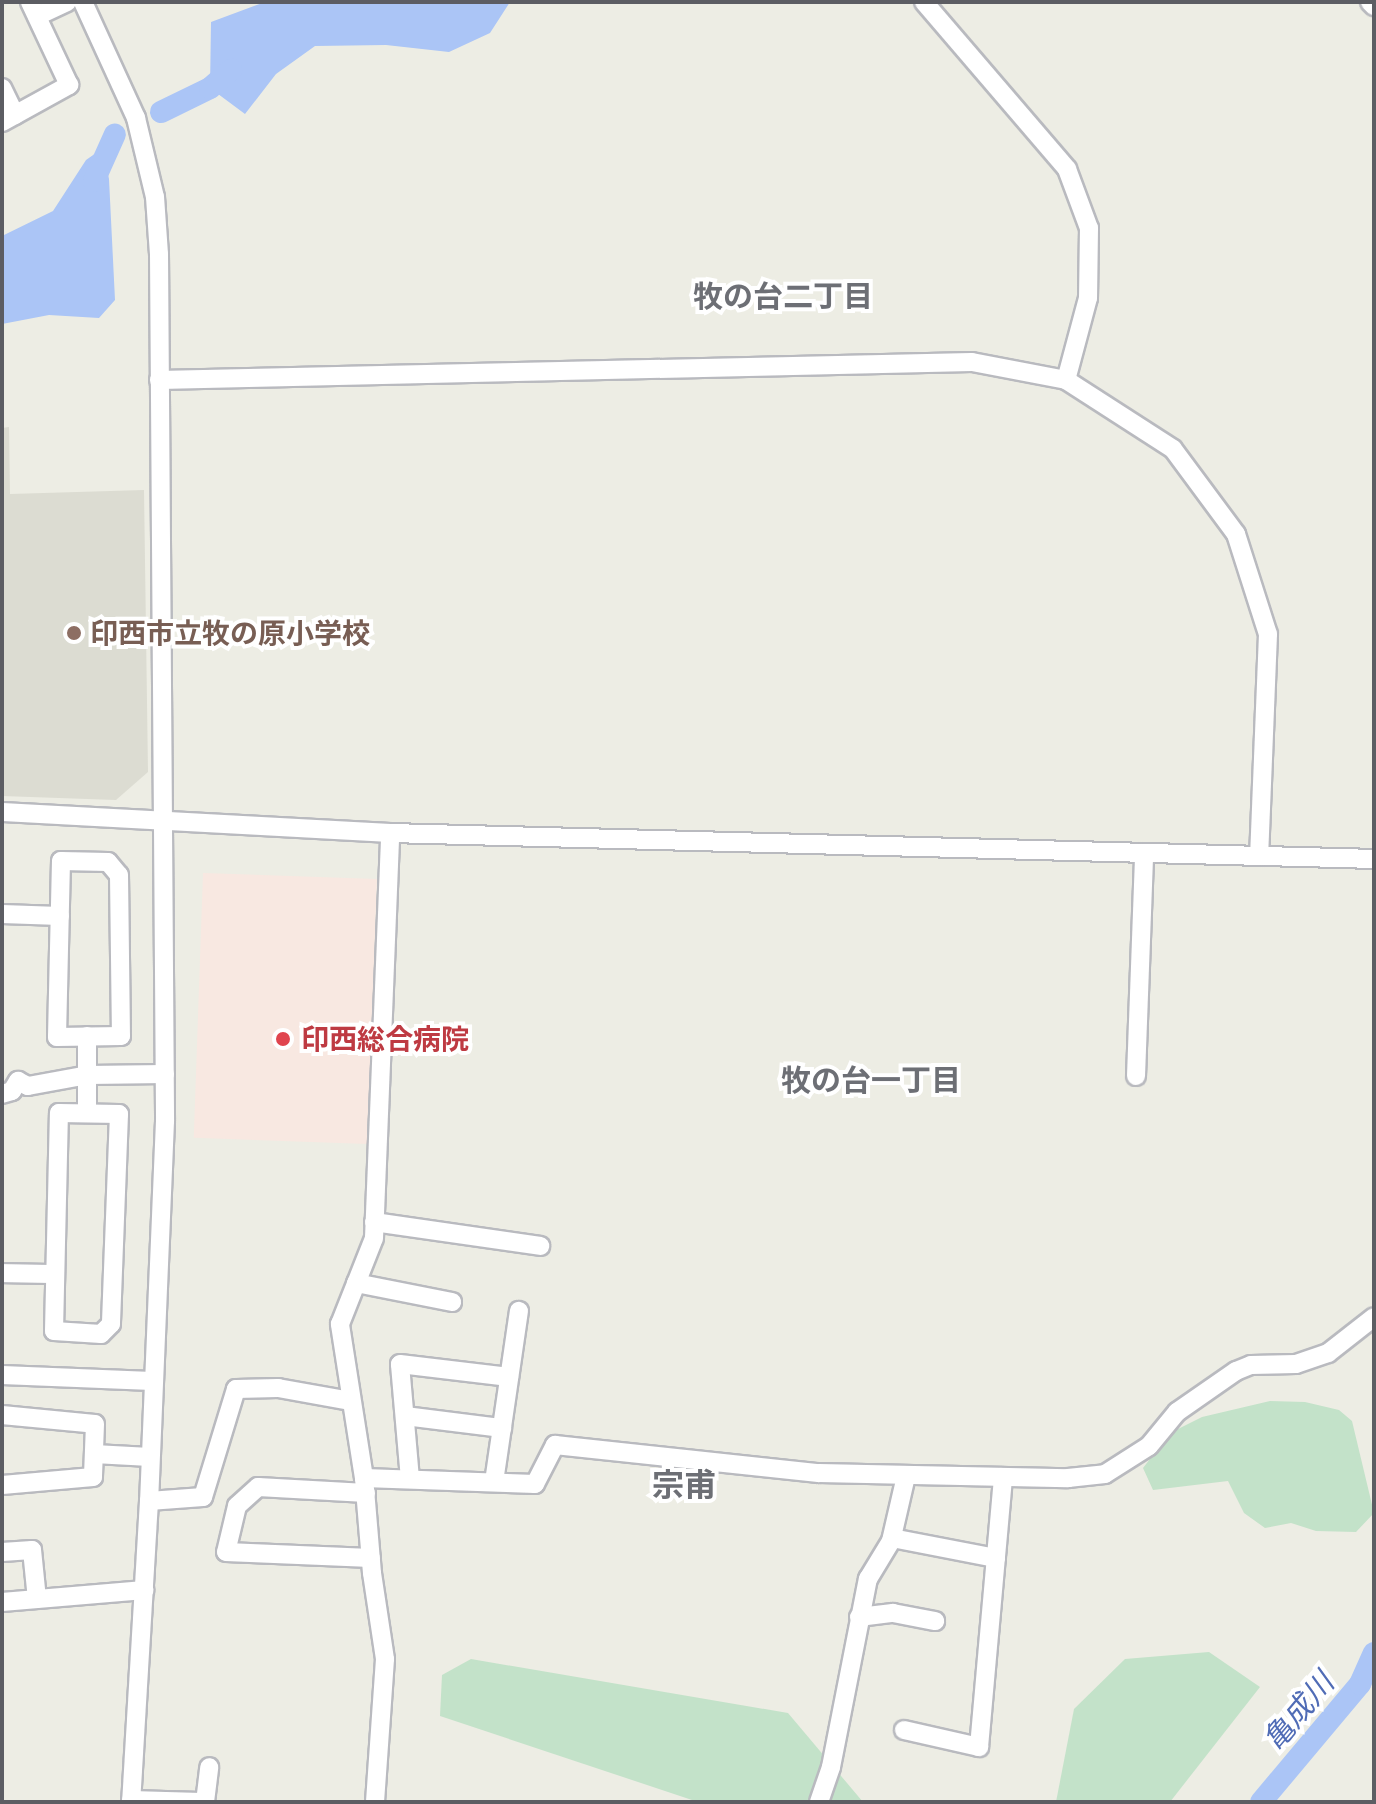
<!DOCTYPE html>
<meta charset="utf-8">
<style>
body{margin:0}
#map{position:relative;width:1376px;height:1804px;overflow:hidden;background:#edede4;font-family:"Archivo Narrow","Noto Sans JP",sans-serif}
div>[style]{position:absolute}
.education>*{inset:0;background:#dcdcd2}
.medical>*{inset:0;background:#f8e8e1;transform-origin:0 0}
.green>*{inset:0;background:#c3e2c9}
.water>*{inset:0;background:#abc5f6}
.river>*{height:22px;margin:-11px;padding:0 11px;transform-origin:11px;border-radius:11px;background:#abc5f6}
.roads{filter:drop-shadow(2px 0 #b9babf) drop-shadow(-2px 0 #b9babf) drop-shadow(0 2px #b9babf) drop-shadow(0 -2px #b9babf)}
.minor>*{height:18px;margin:-9px;padding:0 9px;transform-origin:9px;border-radius:9px;background:#fff}
.dots>*{width:22px;height:22px;translate:-50% -50%;box-sizing:border-box;border:4px solid #fff;border-radius:50%}
span{translate:-50% -50%;white-space:nowrap;text-align:center;line-height:1.15;-webkit-text-stroke:8px #fff;paint-order:stroke}
.education-label{font-size:28px;color:#785e54;font-weight:700}
.left{translate:0 -50%;text-align:left}
.health-label{font-size:28px;color:#be3a42;font-weight:700}
.neighbourhood-label{font-size:30px;color:#6d6f75;font-weight:700}
.water-label{font-size:30px;color:#506cb6;font-style:italic}
.quarter-label{font-size:32px;color:#6d6f75;font-weight:700}
.frame{position:absolute;inset:0;border:4px solid #5c5d63;pointer-events:none}
</style>
<div id="map">
<div class="education">
<i style="clip-path:polygon(9px 427px,10px 494px,144px 490px,148px 772px,116px 800px,2px 796px,2px 428px)"></i>
</div>
<div class="medical">
<i style="left:203px;top:873px;width:174px;height:265px;rotate:2deg"></i>
</div>
<div class="green">
<i style="clip-path:polygon(1270px 1401px,1305px 1402px,1339px 1410px,1352px 1421px,1374px 1513px,1356px 1532px,1316px 1531px,1291px 1523px,1265px 1528px,1244px 1513px,1228px 1481px,1153px 1490px,1143px 1468px,1170px 1433px,1202px 1417px)"></i>
<i style="clip-path:polygon(1209px 1652px,1260px 1687px,1170px 1802px,1056px 1802px,1074px 1709px,1125px 1659px)"></i>
<i style="clip-path:polygon(471px 1659px,788px 1713px,863px 1802px,698px 1802px,440px 1716px,442px 1675px)"></i>
</div>
<div class="water">
<i style="clip-path:polygon(265px 2px,510px 2px,490px 33px,449px 52px,386px 45px,315px 46px,276px 74px,245px 114px,210px 88px,211px 22px)"></i>
<i style="clip-path:polygon(96px 153px,104px 155px,109px 179px,115px 300px,99px 318px,49px 315px,2px 324px,2px 236px,53px 211px,86px 160px)"></i>
</div>
<div class="river">
<i style="left:161px;top:112px;width:55px;rotate:-26.1deg"></i>
<i style="left:210px;top:88px;width:28px;rotate:-41deg"></i>
<i style="left:94px;top:181px;width:51px;rotate:-65.9deg"></i>
<i style="left:1261px;top:1802px;width:154px;rotate:-50deg"></i>
<i style="left:1360px;top:1684px;width:34px;rotate:-66deg"></i>
</div>
<div class="roads">
<div class="minor">
<i style="left:83px;top:2px;width:128px;rotate:65.4deg"></i>
<i style="left:136px;top:118px;width:81px;rotate:76.5deg"></i>
<i style="left:155px;top:197px;width:57px;rotate:86deg"></i>
<i style="left:159px;top:254px;width:867px;rotate:89.6deg"></i>
<i style="left:165px;top:1121px;width:380px;rotate:92.4deg"></i>
<i style="left:149px;top:1501px;width:302px;rotate:93.4deg"></i>
<i style="left:924px;top:2px;width:220px;rotate:49.4deg"></i>
<i style="left:1067px;top:169px;width:63px;rotate:69.6deg"></i>
<i style="left:1089px;top:228px;width:70px;rotate:90.8deg"></i>
<i style="left:1088px;top:298px;width:85px;rotate:105deg"></i>
<i style="left:1370px;top:2px;width:6px;rotate:45deg"></i>
<i style="left:37px;top:16px;width:33px;rotate:-25deg"></i>
<i style="left:2px;top:88px;width:30px;rotate:64deg"></i>
<i style="left:2px;top:122px;width:77px;rotate:-28.9deg"></i>
<i style="left:69px;top:85px;width:92px;rotate:-115.2deg"></i>
<i style="left:159px;top:380px;width:813px;rotate:-1.27deg"></i>
<i style="left:972px;top:362px;width:96px;rotate:10.8deg"></i>
<i style="left:1066px;top:380px;width:127px;rotate:32.8deg"></i>
<i style="left:1173px;top:449px;width:106px;rotate:53.5deg"></i>
<i style="left:1236px;top:534px;width:105px;rotate:72.3deg"></i>
<i style="left:1268px;top:634px;width:222px;rotate:92.3deg"></i>
<i style="left:2px;top:812px;width:389px;rotate:3.1deg"></i>
<i style="left:390px;top:833px;width:984px;rotate:1.51deg"></i>
<i style="left:61px;top:861px;width:47px;rotate:1.2deg"></i>
<i style="left:108px;top:862px;width:17px;rotate:50deg"></i>
<i style="left:119px;top:875px;width:161px;rotate:89.3deg"></i>
<i style="left:121px;top:1036px;width:64px;rotate:179.1deg"></i>
<i style="left:57px;top:1037px;width:176px;rotate:-88.7deg"></i>
<i style="left:2px;top:914px;width:58px;rotate:2deg"></i>
<i style="left:1136px;top:1076px;width:223px;rotate:-87.9deg"></i>
<i style="left:2px;top:1094px;width:10px;rotate:-17deg"></i>
<i style="left:12px;top:1091px;width:12px;rotate:-59deg"></i>
<i style="left:18px;top:1081px;width:11px;rotate:27deg"></i>
<i style="left:28px;top:1086px;width:61px;rotate:-10.4deg"></i>
<i style="left:88px;top:1075px;width:77px;rotate:-0.7deg"></i>
<i style="left:59px;top:1113px;width:60px;rotate:1deg"></i>
<i style="left:119px;top:1114px;width:210px;rotate:92.2deg"></i>
<i style="left:111px;top:1324px;width:14px;rotate:135deg"></i>
<i style="left:101px;top:1334px;width:47px;rotate:-176.3deg"></i>
<i style="left:54px;top:1331px;width:218px;rotate:-88.7deg"></i>
<i style="left:87px;top:1113px;width:77px;rotate:-90deg"></i>
<i style="left:374px;top:1222px;width:168px;rotate:8.2deg"></i>
<i style="left:2px;top:1273px;width:53px;rotate:1.1deg"></i>
<i style="left:356px;top:1283px;width:98px;rotate:11.2deg"></i>
<i style="left:2px;top:1375px;width:150px;rotate:2.3deg"></i>
<i style="left:2px;top:1415px;width:93px;rotate:5.5deg"></i>
<i style="left:95px;top:1424px;width:53px;rotate:92.2deg"></i>
<i style="left:93px;top:1477px;width:91px;rotate:175deg"></i>
<i style="left:405px;top:1416px;width:98px;rotate:7.1deg"></i>
<i style="left:94px;top:1454px;width:56px;rotate:3.1deg"></i>
<i style="left:364px;top:1478px;width:171px;rotate:2deg"></i>
<i style="left:535px;top:1484px;width:44px;rotate:-62.9deg"></i>
<i style="left:555px;top:1445px;width:265px;rotate:6.1deg"></i>
<i style="left:819px;top:1473px;width:249px;rotate:1.2deg"></i>
<i style="left:1068px;top:1478px;width:37px;rotate:-6deg"></i>
<i style="left:1105px;top:1474px;width:52px;rotate:-32.5deg"></i>
<i style="left:1149px;top:1446px;width:44px;rotate:-50.5deg"></i>
<i style="left:1177px;top:1412px;width:72px;rotate:-34.8deg"></i>
<i style="left:1236px;top:1371px;width:16px;rotate:-22deg"></i>
<i style="left:1251px;top:1365px;width:45px;rotate:-1.3deg"></i>
<i style="left:1296px;top:1364px;width:34px;rotate:-19deg"></i>
<i style="left:1328px;top:1353px;width:58px;rotate:-38deg"></i>
<i style="left:410px;top:1479px;width:115px;rotate:-95deg"></i>
<i style="left:400px;top:1364px;width:110px;rotate:6.8deg"></i>
<i style="left:494px;top:1482px;width:173px;rotate:-81.7deg"></i>
<i style="left:366px;top:1493px;width:108px;rotate:-176.8deg"></i>
<i style="left:258px;top:1487px;width:28px;rotate:138deg"></i>
<i style="left:237px;top:1506px;width:47px;rotate:103.4deg"></i>
<i style="left:226px;top:1552px;width:145px;rotate:2.4deg"></i>
<i style="left:149px;top:1501px;width:54px;rotate:-4.2deg"></i>
<i style="left:203px;top:1497px;width:113px;rotate:-73deg"></i>
<i style="left:236px;top:1389px;width:42px;rotate:-1.4deg"></i>
<i style="left:278px;top:1388px;width:73px;rotate:10.2deg"></i>
<i style="left:892px;top:1538px;width:106px;rotate:10.9deg"></i>
<i style="left:2px;top:1552px;width:30px;rotate:-4deg"></i>
<i style="left:32px;top:1550px;width:49px;rotate:84.2deg"></i>
<i style="left:2px;top:1602px;width:143px;rotate:-4.8deg"></i>
<i style="left:859px;top:1617px;width:34px;rotate:-7deg"></i>
<i style="left:893px;top:1613px;width:43px;rotate:10.8deg"></i>
<i style="left:904px;top:1730px;width:77px;rotate:12.8deg"></i>
<i style="left:979px;top:1747px;width:271px;rotate:-84.9deg"></i>
<i style="left:131px;top:1800px;width:70px;rotate:1.6deg"></i>
<i style="left:205px;top:1802px;width:35px;rotate:-83deg"></i>
<i style="left:375px;top:1802px;width:143px;rotate:-86deg"></i>
<i style="left:385px;top:1659px;width:87px;rotate:-98.6deg"></i>
<i style="left:372px;top:1573px;width:95px;rotate:-94.8deg"></i>
<i style="left:364px;top:1478px;width:156px;rotate:-98.9deg"></i>
<i style="left:340px;top:1324px;width:92px;rotate:-68.4deg"></i>
<i style="left:374px;top:1238px;width:405px;rotate:-87.7deg"></i>
<i style="left:819px;top:1802px;width:37px;rotate:-71deg"></i>
<i style="left:831px;top:1767px;width:192px;rotate:-78.9deg"></i>
<i style="left:868px;top:1579px;width:44px;rotate:-58.8deg"></i>
<i style="left:891px;top:1541px;width:67px;rotate:-77deg"></i>
</div>
</div>
<div class="dots">
<i style="left:74px;top:633px;background:#8d6e63"></i>
<i style="left:283px;top:1039px;background:#e0444e"></i>
</div>
<div class="education-label">
<span class="left" style="left:90px;top:633px">印西市立牧の原小学校</span>
</div>
<div class="health-label">
<span class="left" style="left:301px;top:1039px">印西総合病院</span>
</div>
<div class="neighbourhood-label">
<span style="left:783px;top:296px">牧の台二丁目</span>
<span style="left:871px;top:1080px">牧の台一丁目</span>
</div>
<div class="water-label">
<span style="left:1298px;top:1711px;rotate:-50deg">亀成川</span>
</div>
<div class="quarter-label">
<span style="left:684px;top:1485px">宗甫</span>
</div>
<div class="frame"></div>
</div>
